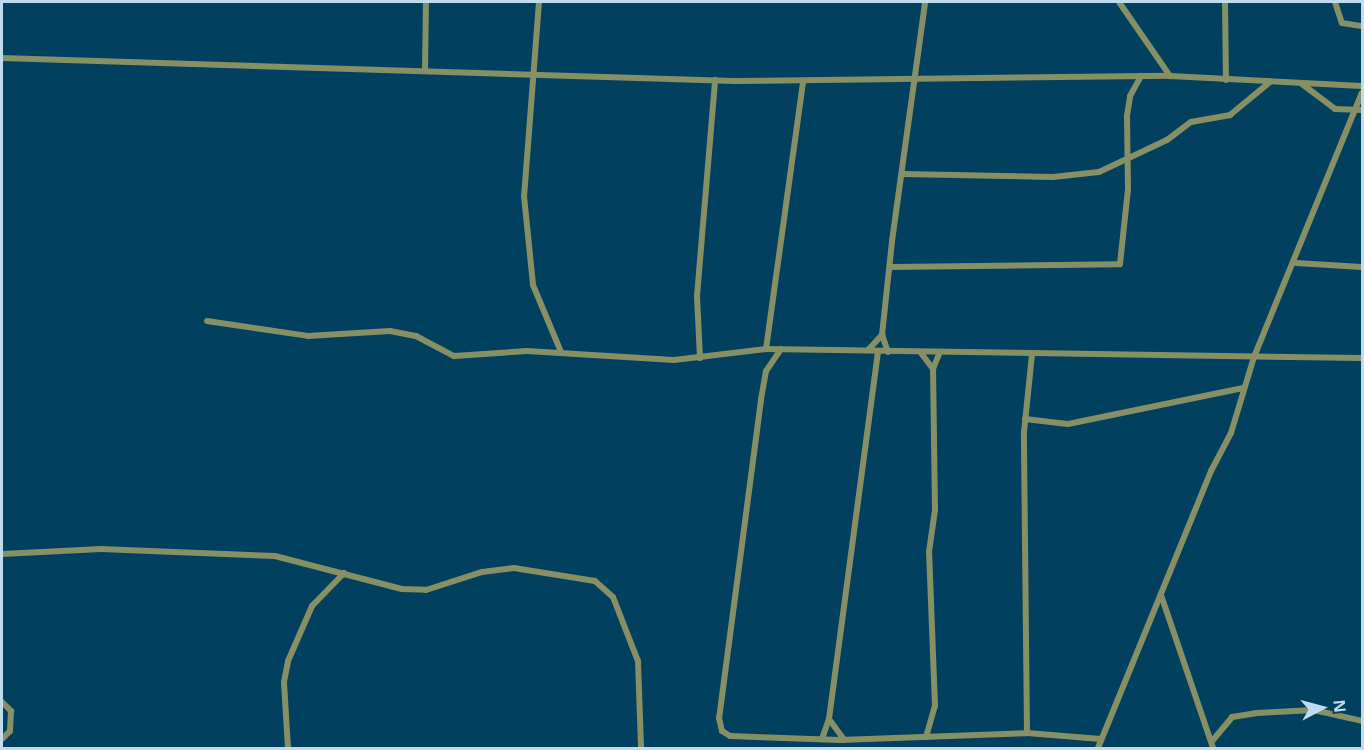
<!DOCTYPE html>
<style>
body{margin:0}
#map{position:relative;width:1364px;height:750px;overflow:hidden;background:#01405e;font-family:"Open Sans",sans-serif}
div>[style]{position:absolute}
.minor>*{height:6px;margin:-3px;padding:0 3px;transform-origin:3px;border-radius:3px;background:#878f64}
span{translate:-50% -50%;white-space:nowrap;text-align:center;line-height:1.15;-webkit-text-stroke:4.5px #01405e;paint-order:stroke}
.frame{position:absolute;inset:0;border:3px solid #c0dbed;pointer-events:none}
.north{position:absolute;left:1292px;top:678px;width:60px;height:60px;-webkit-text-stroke:4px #01405e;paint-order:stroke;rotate:84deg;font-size:16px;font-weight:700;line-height:24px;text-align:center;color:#c0dbed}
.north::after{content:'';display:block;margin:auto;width:21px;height:27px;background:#c0dbed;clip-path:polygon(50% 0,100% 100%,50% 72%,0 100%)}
</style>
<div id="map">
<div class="minor">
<i style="left:539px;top:2px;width:195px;rotate:94.4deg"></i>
<i style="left:524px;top:196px;width:89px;rotate:84.2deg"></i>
<i style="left:533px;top:285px;width:73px;rotate:67.3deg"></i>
<i style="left:1119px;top:2px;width:90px;rotate:55.4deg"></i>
<i style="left:1225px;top:2px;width:78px;rotate:89.3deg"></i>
<i style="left:1335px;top:2px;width:22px;rotate:72deg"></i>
<i style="left:1342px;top:23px;width:20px;rotate:9deg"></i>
<i style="left:2px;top:58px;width:732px;rotate:1.8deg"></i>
<i style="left:734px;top:81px;width:436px;rotate:-0.7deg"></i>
<i style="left:1170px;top:76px;width:192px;rotate:3deg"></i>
<i style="left:425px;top:71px;width:69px;rotate:-89.2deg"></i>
<i style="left:1302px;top:84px;width:41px;rotate:37.1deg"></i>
<i style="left:1335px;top:109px;width:27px;rotate:2deg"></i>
<i style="left:903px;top:174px;width:150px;rotate:1.1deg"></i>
<i style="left:1053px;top:177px;width:46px;rotate:-6.2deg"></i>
<i style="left:1099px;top:172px;width:75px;rotate:-25.2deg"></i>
<i style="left:1167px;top:140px;width:30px;rotate:-37deg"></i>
<i style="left:1191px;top:122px;width:40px;rotate:-10deg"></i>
<i style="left:1230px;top:115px;width:52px;rotate:-39.5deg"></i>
<i style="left:1296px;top:263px;width:66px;rotate:3.5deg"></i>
<i style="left:890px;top:267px;width:230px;rotate:-0.7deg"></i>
<i style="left:1120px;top:264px;width:75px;rotate:-83.9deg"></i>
<i style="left:1128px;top:189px;width:73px;rotate:-90.8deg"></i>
<i style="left:1127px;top:116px;width:20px;rotate:-81deg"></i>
<i style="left:1130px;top:96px;width:23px;rotate:-61deg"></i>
<i style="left:207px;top:321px;width:102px;rotate:8.4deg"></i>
<i style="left:308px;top:336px;width:82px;rotate:-3.5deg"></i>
<i style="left:390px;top:331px;width:26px;rotate:11deg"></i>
<i style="left:416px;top:336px;width:43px;rotate:27.8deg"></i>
<i style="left:454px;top:356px;width:73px;rotate:-3.9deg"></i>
<i style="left:527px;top:351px;width:147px;rotate:3.5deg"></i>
<i style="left:674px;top:360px;width:93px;rotate:-6.8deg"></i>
<i style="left:766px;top:349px;width:596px;rotate:0.87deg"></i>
<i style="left:766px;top:349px;width:271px;rotate:-82.1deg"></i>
<i style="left:781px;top:349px;width:27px;rotate:124deg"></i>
<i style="left:766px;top:371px;width:29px;rotate:100deg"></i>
<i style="left:761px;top:400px;width:321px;rotate:97.5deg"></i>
<i style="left:719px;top:718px;width:13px;rotate:77deg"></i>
<i style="left:722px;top:731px;width:9px;rotate:32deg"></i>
<i style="left:730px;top:736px;width:110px;rotate:2.1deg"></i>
<i style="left:840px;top:740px;width:187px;rotate:-2.1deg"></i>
<i style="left:1027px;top:733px;width:74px;rotate:4.6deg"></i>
<i style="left:868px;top:350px;width:21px;rotate:-47deg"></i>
<i style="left:888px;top:352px;width:18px;rotate:-109deg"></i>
<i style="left:882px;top:335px;width:95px;rotate:-83.9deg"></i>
<i style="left:892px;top:241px;width:241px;rotate:-82.1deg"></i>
<i style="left:921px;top:353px;width:20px;rotate:53deg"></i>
<i style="left:700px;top:358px;width:62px;rotate:-92.8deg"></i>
<i style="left:697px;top:296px;width:217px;rotate:-85.2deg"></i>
<i style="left:1025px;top:419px;width:43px;rotate:6.6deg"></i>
<i style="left:1068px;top:424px;width:180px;rotate:-11.6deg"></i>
<i style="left:2px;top:554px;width:99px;rotate:-2.9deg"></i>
<i style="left:101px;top:549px;width:174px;rotate:2.3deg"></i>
<i style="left:275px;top:556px;width:131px;rotate:14.6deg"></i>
<i style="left:402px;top:589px;width:24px;rotate:2deg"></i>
<i style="left:426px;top:590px;width:59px;rotate:-17.8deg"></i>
<i style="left:482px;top:572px;width:32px;rotate:-7deg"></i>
<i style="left:514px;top:568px;width:82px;rotate:9.1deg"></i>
<i style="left:595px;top:581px;width:24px;rotate:42deg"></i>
<i style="left:613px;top:597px;width:69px;rotate:68.7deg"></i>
<i style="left:638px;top:661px;width:87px;rotate:88deg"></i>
<i style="left:1161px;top:595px;width:162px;rotate:71.2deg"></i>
<i style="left:2px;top:702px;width:13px;rotate:45deg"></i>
<i style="left:11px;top:711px;width:20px;rotate:93deg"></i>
<i style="left:10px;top:731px;width:11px;rotate:135deg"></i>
<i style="left:829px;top:719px;width:26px;rotate:54deg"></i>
<i style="left:1027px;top:733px;width:301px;rotate:-90.6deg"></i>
<i style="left:1024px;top:432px;width:78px;rotate:-84.1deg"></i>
<i style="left:926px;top:737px;width:32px;rotate:-74deg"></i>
<i style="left:935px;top:706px;width:154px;rotate:-92.2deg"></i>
<i style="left:929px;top:552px;width:42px;rotate:-81.9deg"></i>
<i style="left:935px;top:510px;width:141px;rotate:-90.8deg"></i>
<i style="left:933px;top:369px;width:16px;rotate:-68deg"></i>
<i style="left:822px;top:739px;width:21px;rotate:-71deg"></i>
<i style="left:829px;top:719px;width:371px;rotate:-82.4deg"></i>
<i style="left:1213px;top:740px;width:30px;rotate:-50deg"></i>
<i style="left:1232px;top:717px;width:24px;rotate:-9deg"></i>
<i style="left:1256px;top:713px;width:58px;rotate:-3deg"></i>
<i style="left:1314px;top:710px;width:49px;rotate:12.9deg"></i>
<i style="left:288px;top:748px;width:66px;rotate:-93.5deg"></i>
<i style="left:284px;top:682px;width:21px;rotate:-79deg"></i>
<i style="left:288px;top:661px;width:60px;rotate:-66.4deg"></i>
<i style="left:312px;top:606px;width:46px;rotate:-45.9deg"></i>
<i style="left:1098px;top:748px;width:299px;rotate:-67.8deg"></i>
<i style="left:1211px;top:471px;width:43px;rotate:-62.2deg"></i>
<i style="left:1231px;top:433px;width:79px;rotate:-73.2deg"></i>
<i style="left:1254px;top:357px;width:285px;rotate:-67.8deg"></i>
</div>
<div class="frame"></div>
<div class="north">N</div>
</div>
